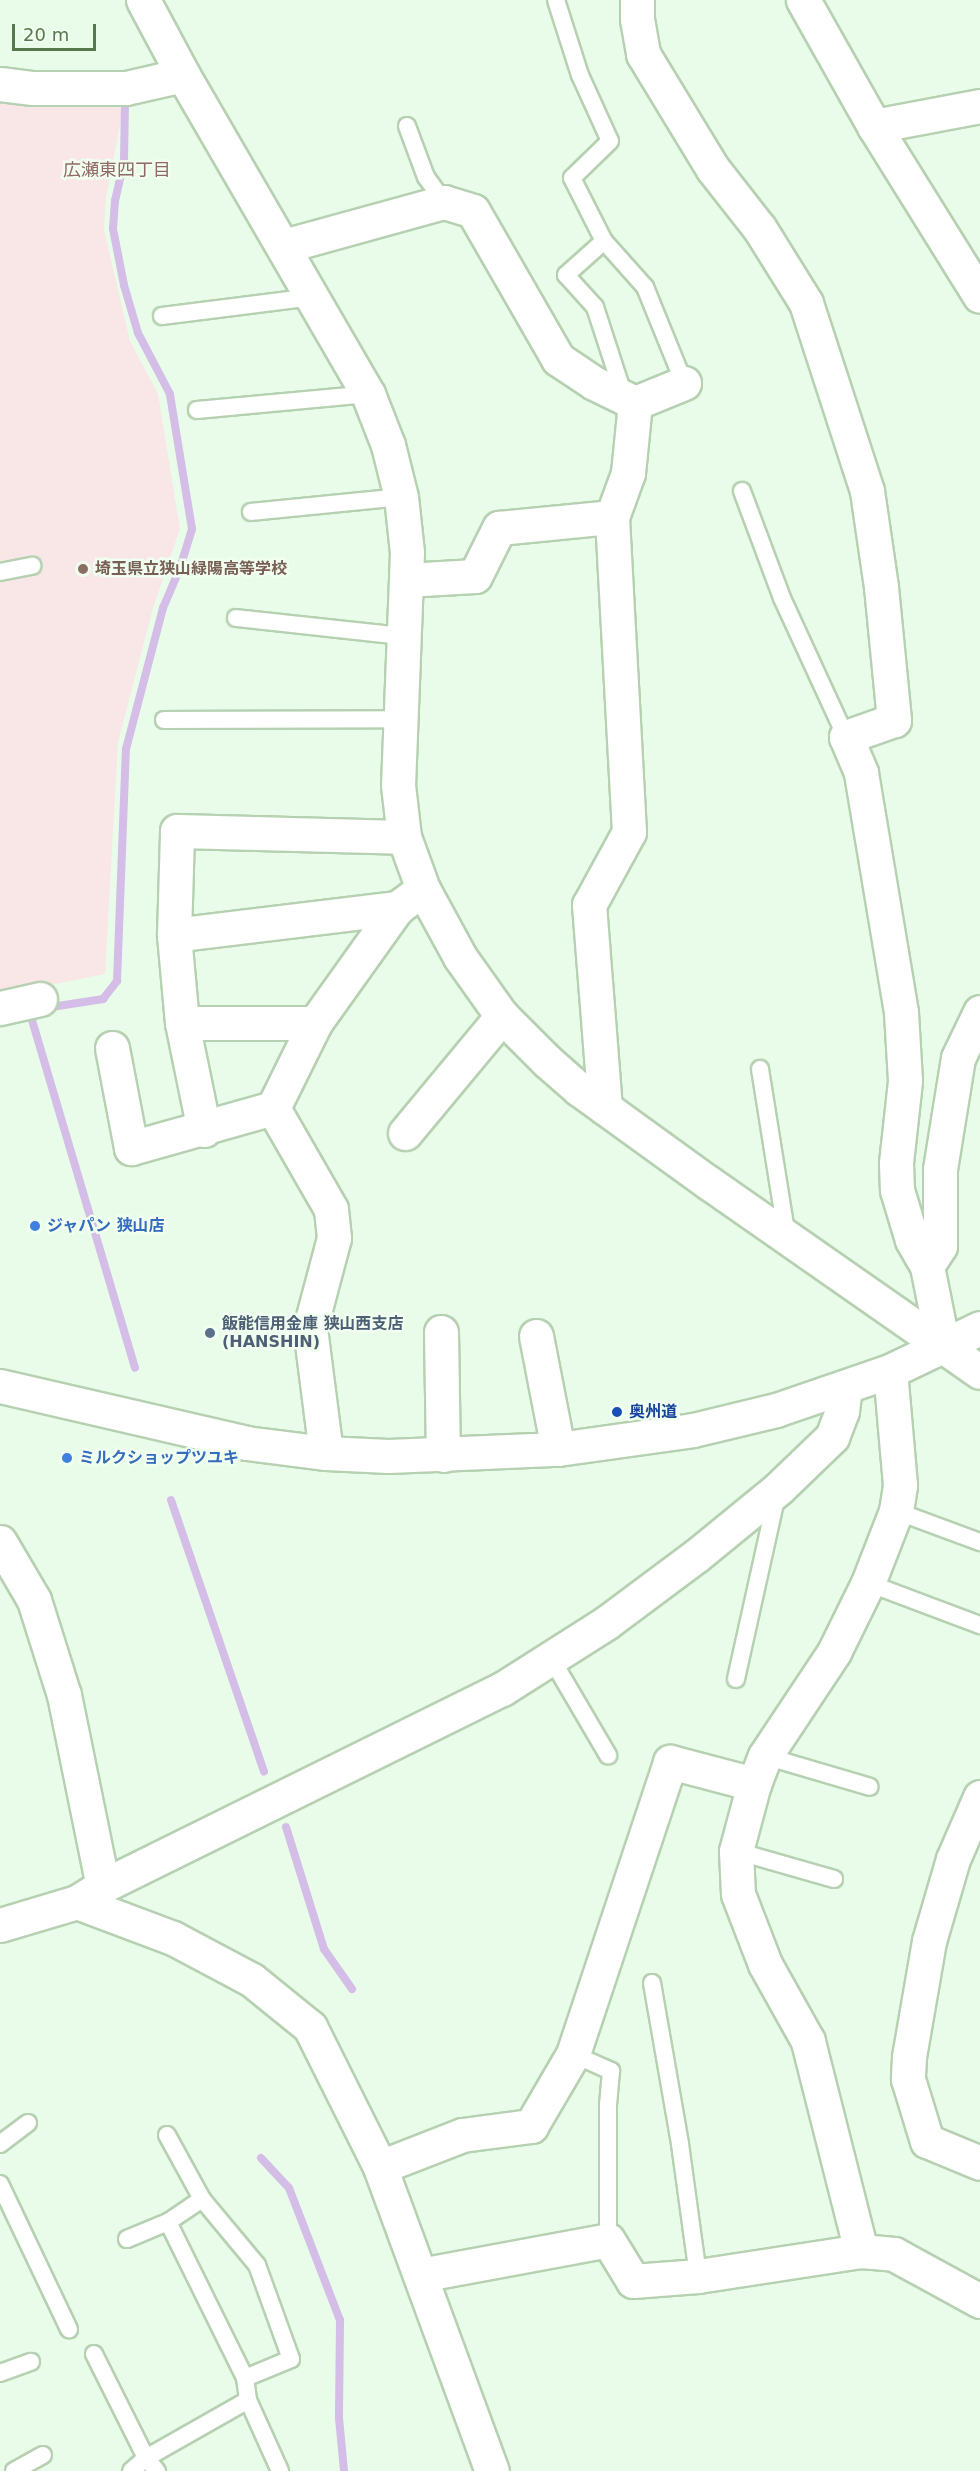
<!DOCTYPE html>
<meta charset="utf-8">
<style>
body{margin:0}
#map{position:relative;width:980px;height:2471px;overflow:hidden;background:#e9fcea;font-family:"DejaVu Sans","Noto Sans JP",sans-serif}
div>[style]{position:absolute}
.education>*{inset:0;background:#f9e6e6}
.stream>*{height:8px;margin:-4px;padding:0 4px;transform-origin:4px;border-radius:4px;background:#d4bde6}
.roads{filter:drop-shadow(2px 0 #b6d1b1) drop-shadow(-2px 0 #b6d1b1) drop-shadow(0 2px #b6d1b1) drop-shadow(0 -2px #b6d1b1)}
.lane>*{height:16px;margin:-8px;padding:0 8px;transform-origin:8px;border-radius:8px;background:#fff}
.street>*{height:33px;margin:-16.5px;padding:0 16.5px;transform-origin:16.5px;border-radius:16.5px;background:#fff}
.secondary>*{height:33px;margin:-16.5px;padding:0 16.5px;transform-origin:16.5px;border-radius:16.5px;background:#fff}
.dots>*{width:16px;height:16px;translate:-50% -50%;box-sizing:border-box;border:3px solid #f0fff0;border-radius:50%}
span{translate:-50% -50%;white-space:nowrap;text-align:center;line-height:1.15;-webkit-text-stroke:5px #f0fff0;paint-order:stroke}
.education-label{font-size:16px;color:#785e54;font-weight:700}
.left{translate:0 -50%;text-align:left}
.shop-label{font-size:16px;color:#366cbe;font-weight:700}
.service-label{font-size:16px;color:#4e5e75;font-weight:700}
.transit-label{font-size:16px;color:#164399;font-weight:700}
.neighbourhood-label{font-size:18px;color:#926865}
.scale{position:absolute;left:12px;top:24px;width:84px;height:27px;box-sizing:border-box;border:3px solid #57774d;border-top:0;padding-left:8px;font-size:18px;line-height:21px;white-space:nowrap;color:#57774d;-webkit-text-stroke:4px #f0fff0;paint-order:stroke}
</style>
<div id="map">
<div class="education">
<i style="clip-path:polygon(0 96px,123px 108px,106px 198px,104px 230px,130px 341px,158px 394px,180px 529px,153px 608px,118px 742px,105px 974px,0 995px)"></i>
</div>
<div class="stream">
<i style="left:45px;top:1008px;width:59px;rotate:-8.8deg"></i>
<i style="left:103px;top:999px;width:23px;rotate:-52deg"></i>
<i style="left:117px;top:981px;width:232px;rotate:-87.8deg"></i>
<i style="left:126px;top:749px;width:146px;rotate:-75.3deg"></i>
<i style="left:163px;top:608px;width:43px;rotate:-67deg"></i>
<i style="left:180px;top:568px;width:41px;rotate:-72.9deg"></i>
<i style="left:192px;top:529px;width:137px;rotate:-99.3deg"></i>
<i style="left:170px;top:394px;width:69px;rotate:-117.7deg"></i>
<i style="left:138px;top:333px;width:50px;rotate:-106.3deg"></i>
<i style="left:124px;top:285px;width:57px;rotate:-101.1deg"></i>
<i style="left:113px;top:229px;width:28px;rotate:-86deg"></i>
<i style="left:115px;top:201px;width:41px;rotate:-77.3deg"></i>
<i style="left:124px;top:161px;width:55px;rotate:-89deg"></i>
<i style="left:29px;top:1010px;width:373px;rotate:73.5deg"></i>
<i style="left:171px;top:1500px;width:287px;rotate:71.1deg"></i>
<i style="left:286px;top:1827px;width:128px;rotate:72.7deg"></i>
<i style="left:324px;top:1949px;width:49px;rotate:55deg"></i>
<i style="left:261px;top:2158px;width:41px;rotate:47deg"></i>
<i style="left:289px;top:2188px;width:142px;rotate:68.9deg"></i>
<i style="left:340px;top:2320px;width:98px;rotate:90.6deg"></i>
<i style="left:339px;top:2418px;width:53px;rotate:84.6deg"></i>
</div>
<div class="roads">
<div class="lane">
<i style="left:556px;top:0;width:79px;rotate:72.3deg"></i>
<i style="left:580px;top:75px;width:72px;rotate:65.6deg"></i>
<i style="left:610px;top:141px;width:53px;rotate:135.8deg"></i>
<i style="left:572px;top:178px;width:71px;rotate:63.1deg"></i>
<i style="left:604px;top:241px;width:62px;rotate:48.3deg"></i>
<i style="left:645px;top:287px;width:104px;rotate:67.9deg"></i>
<i style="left:407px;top:126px;width:54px;rotate:69.6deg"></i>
<i style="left:426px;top:177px;width:31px;rotate:54deg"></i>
<i style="left:604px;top:241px;width:51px;rotate:138.2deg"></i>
<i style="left:566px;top:275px;width:43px;rotate:47.8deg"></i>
<i style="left:595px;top:307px;width:94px;rotate:72deg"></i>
<i style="left:162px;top:316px;width:152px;rotate:-7.2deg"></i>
<i style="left:197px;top:410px;width:172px;rotate:-5.3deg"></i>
<i style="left:742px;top:491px;width:114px;rotate:69.5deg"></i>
<i style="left:782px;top:598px;width:153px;rotate:65.3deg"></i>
<i style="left:251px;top:512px;width:151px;rotate:-5.7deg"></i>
<i style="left:0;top:572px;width:33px;rotate:-11deg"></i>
<i style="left:236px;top:618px;width:168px;rotate:6.2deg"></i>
<i style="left:164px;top:720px;width:237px;rotate:-0.2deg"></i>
<i style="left:760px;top:1069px;width:170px;rotate:80.9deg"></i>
<i style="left:896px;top:1511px;width:90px;rotate:20.3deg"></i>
<i style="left:868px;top:1583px;width:120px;rotate:20.6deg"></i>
<i style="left:551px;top:1658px;width:113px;rotate:59.6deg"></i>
<i style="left:736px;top:1679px;width:189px;rotate:-77.5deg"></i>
<i style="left:765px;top:1756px;width:109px;rotate:16.4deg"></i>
<i style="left:736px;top:1851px;width:102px;rotate:15.9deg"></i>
<i style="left:652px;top:1983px;width:163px;rotate:80.1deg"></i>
<i style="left:680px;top:2144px;width:133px;rotate:82.2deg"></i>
<i style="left:573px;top:2054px;width:42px;rotate:24.1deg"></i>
<i style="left:611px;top:2071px;width:33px;rotate:95deg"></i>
<i style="left:608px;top:2104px;width:136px;rotate:90deg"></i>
<i style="left:167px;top:2135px;width:73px;rotate:61.3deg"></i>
<i style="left:202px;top:2199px;width:86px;rotate:50.2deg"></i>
<i style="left:257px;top:2265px;width:100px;rotate:70.1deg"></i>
<i style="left:291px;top:2359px;width:50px;rotate:157.6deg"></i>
<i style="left:0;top:2144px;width:35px;rotate:-37deg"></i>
<i style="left:0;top:2184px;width:161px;rotate:64.6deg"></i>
<i style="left:168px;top:2222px;width:174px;rotate:63.7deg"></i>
<i style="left:245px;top:2378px;width:22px;rotate:82deg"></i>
<i style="left:248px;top:2400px;width:78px;rotate:65.7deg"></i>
<i style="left:127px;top:2239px;width:44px;rotate:-22.5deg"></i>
<i style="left:168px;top:2222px;width:41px;rotate:-34.1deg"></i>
<i style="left:94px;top:2354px;width:116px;rotate:63.4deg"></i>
<i style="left:146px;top:2458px;width:17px;rotate:50deg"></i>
<i style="left:0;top:2373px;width:33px;rotate:-20deg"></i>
<i style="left:14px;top:2471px;width:33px;rotate:-29deg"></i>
<i style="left:131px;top:2471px;width:20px;rotate:-41deg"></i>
<i style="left:146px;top:2458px;width:117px;rotate:-29.6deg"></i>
</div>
<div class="street">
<i style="left:637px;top:0;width:19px;rotate:90deg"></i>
<i style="left:637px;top:19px;width:36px;rotate:80deg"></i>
<i style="left:643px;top:54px;width:135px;rotate:58.7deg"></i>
<i style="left:713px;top:169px;width:76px;rotate:51.9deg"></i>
<i style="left:760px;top:229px;width:87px;rotate:58.1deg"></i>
<i style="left:806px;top:303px;width:198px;rotate:72deg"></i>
<i style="left:867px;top:491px;width:97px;rotate:81.7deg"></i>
<i style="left:881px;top:587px;width:134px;rotate:84.4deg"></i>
<i style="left:894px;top:720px;width:51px;rotate:160.5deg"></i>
<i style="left:846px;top:737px;width:39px;rotate:67deg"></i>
<i style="left:861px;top:773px;width:243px;rotate:80.5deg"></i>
<i style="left:901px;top:1013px;width:68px;rotate:86.6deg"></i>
<i style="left:905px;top:1081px;width:82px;rotate:96.3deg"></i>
<i style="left:896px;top:1163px;width:27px;rotate:88deg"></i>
<i style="left:897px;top:1190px;width:52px;rotate:73.3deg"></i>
<i style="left:912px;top:1240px;width:30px;rotate:60deg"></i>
<i style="left:927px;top:1266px;width:82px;rotate:78.7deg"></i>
<i style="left:803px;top:0;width:145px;rotate:60.6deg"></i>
<i style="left:874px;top:126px;width:200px;rotate:58.1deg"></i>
<i style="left:0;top:84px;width:33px;rotate:7deg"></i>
<i style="left:33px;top:88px;width:93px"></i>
<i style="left:126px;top:88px;width:58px;rotate:-12.8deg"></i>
<i style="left:874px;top:126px;width:108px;rotate:-10.7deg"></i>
<i style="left:284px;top:246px;width:166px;rotate:-15.4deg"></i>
<i style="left:444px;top:202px;width:30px;rotate:17deg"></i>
<i style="left:473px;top:211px;width:171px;rotate:60.1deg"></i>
<i style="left:558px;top:359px;width:43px;rotate:33.7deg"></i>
<i style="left:594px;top:383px;width:46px;rotate:26deg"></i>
<i style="left:635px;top:403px;width:53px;rotate:-22.2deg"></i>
<i style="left:406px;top:580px;width:69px;rotate:-3.3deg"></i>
<i style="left:475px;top:576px;width:54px;rotate:-63.4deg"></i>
<i style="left:499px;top:528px;width:114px;rotate:-5.6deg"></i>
<i style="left:174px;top:935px;width:225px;rotate:-6.9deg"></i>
<i style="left:0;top:1008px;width:41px;rotate:-12.7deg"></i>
<i style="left:182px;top:1023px;width:133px"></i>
<i style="left:112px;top:1048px;width:102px;rotate:79.2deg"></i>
<i style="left:131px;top:1148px;width:148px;rotate:-15.7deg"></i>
<i style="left:605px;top:1108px;width:204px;rotate:-94.5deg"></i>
<i style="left:589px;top:905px;width:83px;rotate:-61.3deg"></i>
<i style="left:629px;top:832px;width:315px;rotate:-93.1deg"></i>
<i style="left:612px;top:517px;width:47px;rotate:-70deg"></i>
<i style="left:628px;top:473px;width:70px;rotate:-84.3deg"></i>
<i style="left:204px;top:1130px;width:109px;rotate:-101.6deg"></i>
<i style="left:182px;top:1023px;width:88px;rotate:-95.2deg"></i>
<i style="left:174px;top:935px;width:104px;rotate:-88.3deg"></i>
<i style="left:177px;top:831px;width:227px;rotate:1.5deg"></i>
<i style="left:405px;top:1133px;width:152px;rotate:-50.3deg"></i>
<i style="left:927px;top:1266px;width:24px;rotate:-57deg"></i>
<i style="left:940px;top:1246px;width:77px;rotate:-90deg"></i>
<i style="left:940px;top:1169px;width:112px;rotate:-80.8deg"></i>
<i style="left:958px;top:1058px;width:51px;rotate:-64.4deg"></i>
<i style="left:441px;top:1332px;width:123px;rotate:89.1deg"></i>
<i style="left:536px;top:1336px;width:115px;rotate:79deg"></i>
<i style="left:326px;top:1453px;width:126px;rotate:-97.3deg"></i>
<i style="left:310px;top:1328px;width:93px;rotate:-75.1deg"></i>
<i style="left:334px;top:1238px;width:29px;rotate:-96deg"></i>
<i style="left:331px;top:1209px;width:116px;rotate:-119.9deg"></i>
<i style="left:273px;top:1108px;width:95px;rotate:-63.7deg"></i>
<i style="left:315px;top:1023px;width:141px;rotate:-54.5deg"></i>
<i style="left:397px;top:908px;width:32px;rotate:-36deg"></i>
<i style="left:0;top:1542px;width:67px;rotate:59.6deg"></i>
<i style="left:34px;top:1600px;width:100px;rotate:72.5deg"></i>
<i style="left:64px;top:1695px;width:195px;rotate:78.5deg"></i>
<i style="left:980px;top:1797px;width:68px;rotate:113.5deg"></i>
<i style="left:953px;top:1859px;width:85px;rotate:106.3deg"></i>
<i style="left:929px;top:1941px;width:118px;rotate:99.8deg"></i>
<i style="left:909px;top:2057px;width:22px;rotate:93deg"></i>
<i style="left:908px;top:2079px;width:65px;rotate:73deg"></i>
<i style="left:927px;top:2141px;width:57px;rotate:22.5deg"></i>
<i style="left:77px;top:1902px;width:103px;rotate:20.6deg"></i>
<i style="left:173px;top:1938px;width:89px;rotate:28deg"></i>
<i style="left:252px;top:1980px;width:75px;rotate:39deg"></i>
<i style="left:310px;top:2027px;width:157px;rotate:63.4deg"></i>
<i style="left:380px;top:2167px;width:324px;rotate:69.8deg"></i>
<i style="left:0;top:1925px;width:80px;rotate:-16.6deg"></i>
<i style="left:77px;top:1902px;width:31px;rotate:-32deg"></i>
<i style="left:103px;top:1886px;width:445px;rotate:-26.3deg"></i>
<i style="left:502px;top:1689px;width:123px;rotate:-32.4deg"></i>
<i style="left:606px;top:1623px;width:112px;rotate:-36.7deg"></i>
<i style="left:696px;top:1556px;width:107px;rotate:-39.3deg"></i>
<i style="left:779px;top:1488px;width:74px;rotate:-43.9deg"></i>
<i style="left:832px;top:1437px;width:28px;rotate:-69deg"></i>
<i style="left:842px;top:1411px;width:23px;rotate:-83deg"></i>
<i style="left:380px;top:2167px;width:88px;rotate:-21.3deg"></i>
<i style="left:462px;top:2135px;width:70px;rotate:-7.4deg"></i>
<i style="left:531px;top:2126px;width:83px;rotate:-59.7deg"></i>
<i style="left:573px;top:2054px;width:308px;rotate:-71.6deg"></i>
<i style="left:670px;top:1762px;width:87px;rotate:14.7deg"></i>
<i style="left:861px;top:2251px;width:217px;rotate:-104.2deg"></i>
<i style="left:808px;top:2041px;width:88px;rotate:-119.2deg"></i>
<i style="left:765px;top:1964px;width:75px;rotate:-111.1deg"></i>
<i style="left:738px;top:1894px;width:43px;rotate:-92.7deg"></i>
<i style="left:736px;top:1851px;width:69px;rotate:-75deg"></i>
<i style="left:754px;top:1784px;width:30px;rotate:-69deg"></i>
<i style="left:765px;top:1756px;width:125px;rotate:-56.4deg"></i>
<i style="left:834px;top:1652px;width:77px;rotate:-63.8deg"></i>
<i style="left:868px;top:1583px;width:77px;rotate:-68.7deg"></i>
<i style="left:896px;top:1511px;width:26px;rotate:-81deg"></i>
<i style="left:900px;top:1485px;width:114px;rotate:-95deg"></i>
<i style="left:420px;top:2275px;width:191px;rotate:-10.5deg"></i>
<i style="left:608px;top:2240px;width:48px;rotate:58.6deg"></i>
<i style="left:633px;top:2281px;width:65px;rotate:-4.4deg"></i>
<i style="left:698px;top:2276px;width:165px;rotate:-8.7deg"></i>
<i style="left:861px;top:2251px;width:33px;rotate:5deg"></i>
<i style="left:894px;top:2254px;width:98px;rotate:28.7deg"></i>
</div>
<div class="secondary">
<i style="left:143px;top:0;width:85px;rotate:61.9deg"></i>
<i style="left:183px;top:75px;width:369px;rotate:59.9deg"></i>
<i style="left:368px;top:394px;width:55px;rotate:68.6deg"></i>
<i style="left:388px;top:445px;width:54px;rotate:76deg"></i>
<i style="left:401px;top:497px;width:55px;rotate:83.8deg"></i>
<i style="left:407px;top:552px;width:233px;rotate:92.2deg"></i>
<i style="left:398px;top:785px;width:52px;rotate:83.4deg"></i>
<i style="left:404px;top:837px;width:55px;rotate:69.9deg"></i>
<i style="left:423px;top:889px;width:77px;rotate:61.4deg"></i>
<i style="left:460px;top:957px;width:72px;rotate:54.6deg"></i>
<i style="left:502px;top:1016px;width:64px;rotate:45deg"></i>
<i style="left:547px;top:1061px;width:43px;rotate:41.2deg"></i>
<i style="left:579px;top:1089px;width:160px;rotate:35.9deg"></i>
<i style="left:709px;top:1183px;width:330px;rotate:34.9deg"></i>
<i style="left:0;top:1386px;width:253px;rotate:13deg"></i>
<i style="left:246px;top:1443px;width:81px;rotate:7.1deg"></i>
<i style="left:326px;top:1453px;width:62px;rotate:2.8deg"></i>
<i style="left:388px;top:1456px;width:170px;rotate:-2.4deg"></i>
<i style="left:558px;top:1449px;width:136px;rotate:-8deg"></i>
<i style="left:693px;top:1430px;width:85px;rotate:-13.5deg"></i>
<i style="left:776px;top:1410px;width:120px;rotate:-18.9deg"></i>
<i style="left:890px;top:1371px;width:100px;rotate:-25.5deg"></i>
</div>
</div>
<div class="dots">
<i style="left:83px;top:569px;background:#8d6e63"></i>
<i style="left:35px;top:1226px;background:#3f7fe0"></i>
<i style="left:210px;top:1333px;background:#5c6f8a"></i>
<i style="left:617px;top:1412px;background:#1a4fb4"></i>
<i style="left:67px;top:1458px;background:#3f7fe0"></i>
</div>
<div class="education-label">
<span class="left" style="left:95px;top:569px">埼玉県立狭山緑陽高等学校</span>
</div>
<div class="shop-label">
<span class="left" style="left:47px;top:1226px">ジャパン 狭山店</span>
<span class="left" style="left:79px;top:1458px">ミルクショップツユキ</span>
</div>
<div class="service-label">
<span class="left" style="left:222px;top:1333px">飯能信用金庫 狭山西支店<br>(HANSHIN)</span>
</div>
<div class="transit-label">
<span class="left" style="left:629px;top:1412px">奥州道</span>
</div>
<div class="neighbourhood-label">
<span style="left:117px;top:170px">広瀬東四丁目</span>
</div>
<div class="scale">20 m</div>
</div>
